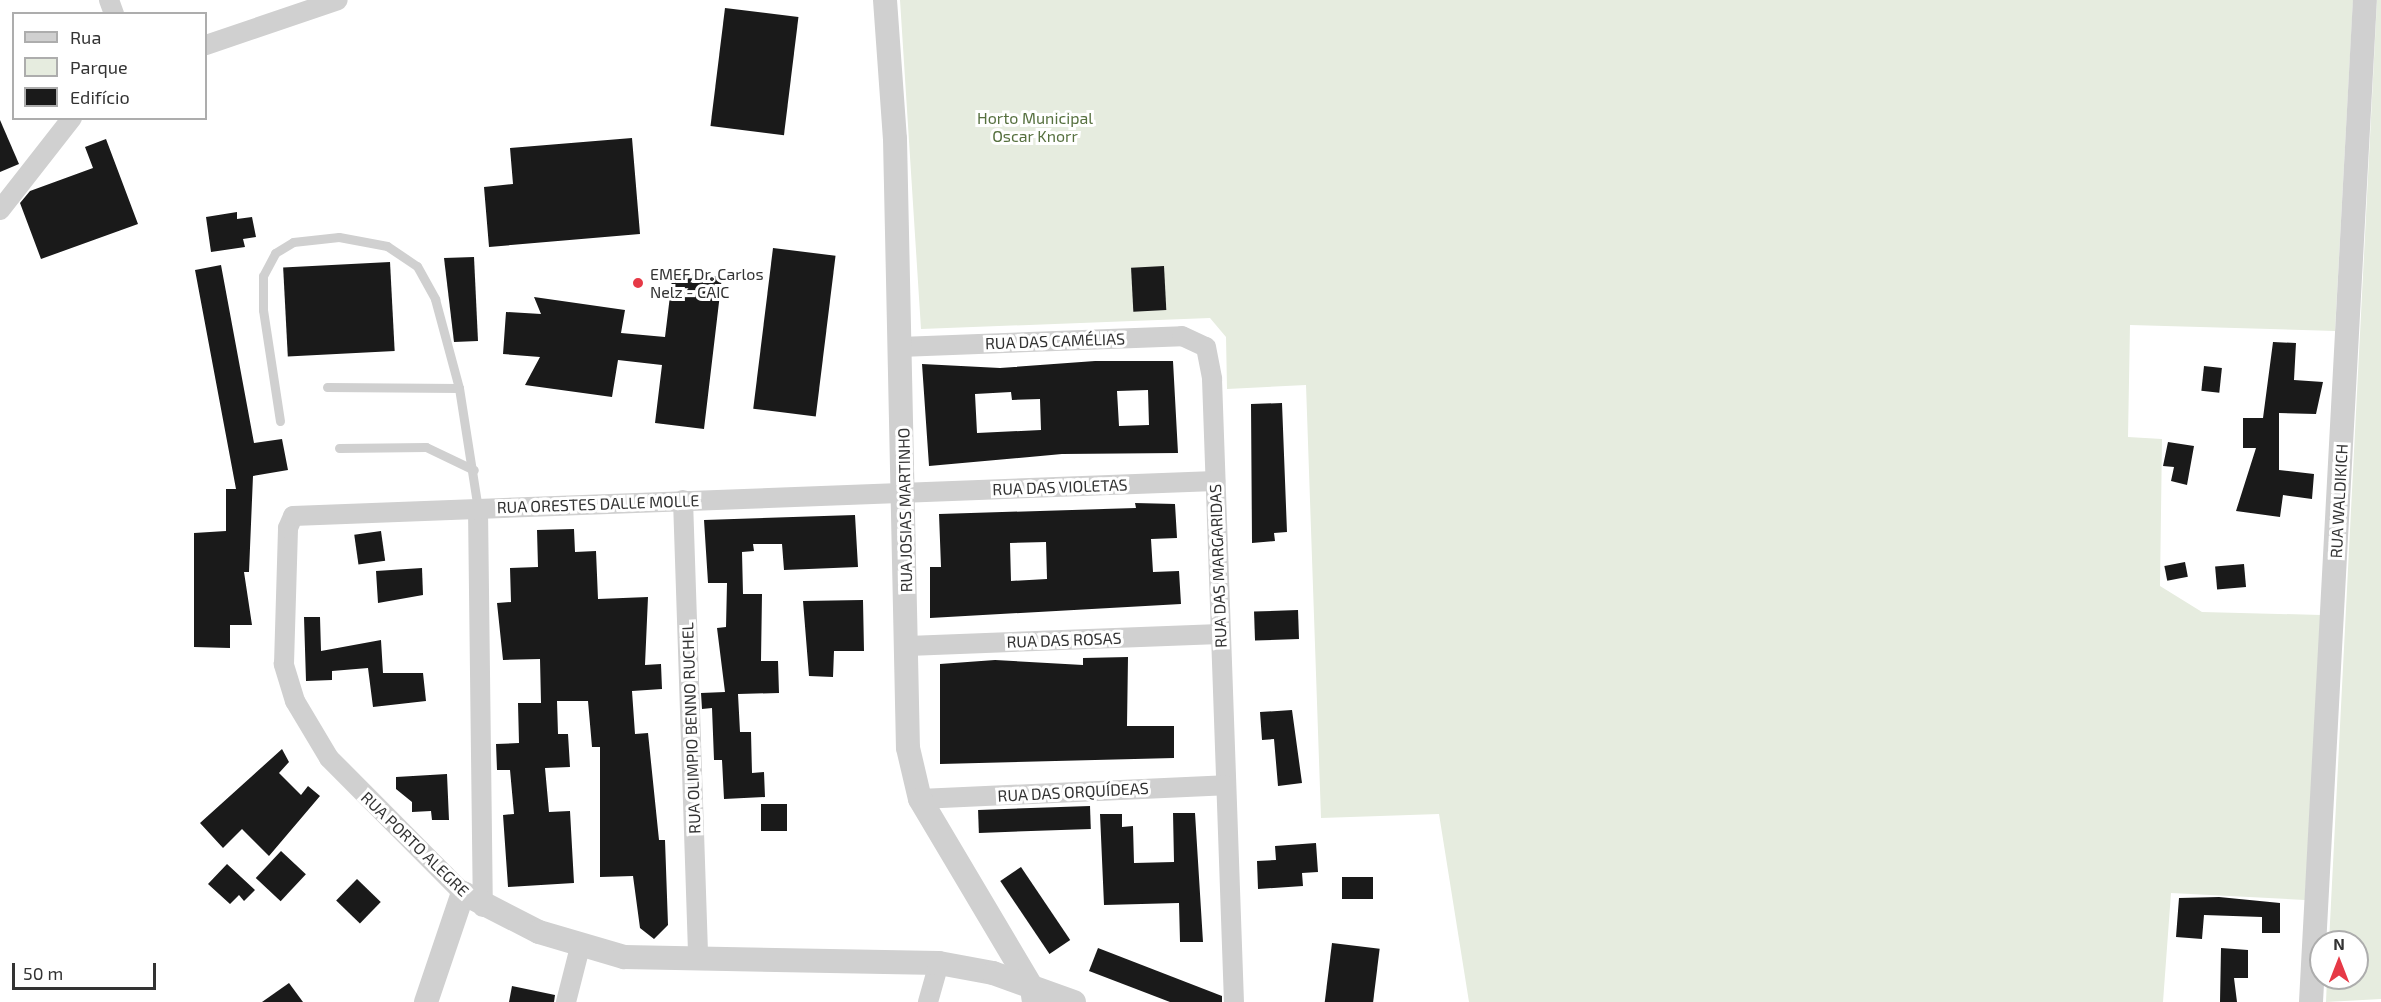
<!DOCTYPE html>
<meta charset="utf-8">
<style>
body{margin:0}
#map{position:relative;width:2381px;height:1002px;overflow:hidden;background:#fff;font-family:"Exo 2",sans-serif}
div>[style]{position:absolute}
.green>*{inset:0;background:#e6ecdf}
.building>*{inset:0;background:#1a1a1a;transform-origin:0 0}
.service>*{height:9px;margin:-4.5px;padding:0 4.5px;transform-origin:4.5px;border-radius:4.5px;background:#d0d0d0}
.minor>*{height:20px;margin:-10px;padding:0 10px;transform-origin:10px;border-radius:10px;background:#d0d0d0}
.tertiary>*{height:24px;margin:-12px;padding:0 12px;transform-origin:12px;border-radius:12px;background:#d0d0d0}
.dots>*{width:16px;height:16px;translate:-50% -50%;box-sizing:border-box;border:3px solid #fff;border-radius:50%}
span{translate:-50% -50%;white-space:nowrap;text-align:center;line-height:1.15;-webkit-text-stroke:6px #fff;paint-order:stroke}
.park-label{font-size:16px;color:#56703f}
.poi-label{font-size:16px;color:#333}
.left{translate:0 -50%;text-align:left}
.street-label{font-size:16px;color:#333}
.legend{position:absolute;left:12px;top:12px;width:195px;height:108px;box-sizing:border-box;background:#fff;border:2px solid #adadad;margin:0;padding:8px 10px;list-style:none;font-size:18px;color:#333}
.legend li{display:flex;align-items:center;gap:12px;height:30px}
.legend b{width:30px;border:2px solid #adadad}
.north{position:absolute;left:2309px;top:930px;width:60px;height:60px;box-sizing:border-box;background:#fff;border:2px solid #adadad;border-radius:50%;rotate:0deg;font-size:16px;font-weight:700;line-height:24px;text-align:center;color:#333}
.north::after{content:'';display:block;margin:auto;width:21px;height:27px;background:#e63946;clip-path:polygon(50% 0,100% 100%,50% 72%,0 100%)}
.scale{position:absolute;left:12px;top:963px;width:144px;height:27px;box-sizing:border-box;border:3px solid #333;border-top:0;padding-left:8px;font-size:18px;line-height:21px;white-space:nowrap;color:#333;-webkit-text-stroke:4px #fff;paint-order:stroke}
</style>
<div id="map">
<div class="green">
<i style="clip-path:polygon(900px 0,2353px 0,2335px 331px,2130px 325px,2128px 437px,2162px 439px,2160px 586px,2202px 612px,2321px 615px,2305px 900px,2171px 893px,2163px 1002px,1469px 1002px,1439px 814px,1321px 818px,1306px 385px,1227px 389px,1226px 337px,1210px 318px,921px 329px)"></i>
<i style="clip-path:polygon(2377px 0,2381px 0,2381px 999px,2326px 1002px,2327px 978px,2357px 978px,2357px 942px,2329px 942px)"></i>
</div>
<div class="building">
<i style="left:725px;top:8px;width:74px;height:119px;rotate:7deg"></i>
<i style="clip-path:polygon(0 120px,19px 164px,0 172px)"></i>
<i style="clip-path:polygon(632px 138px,640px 234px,489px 247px,484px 187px,513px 184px,510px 148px)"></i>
<i style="clip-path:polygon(106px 139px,138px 224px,41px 259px,20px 203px,30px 191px,93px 168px,85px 147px)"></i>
<i style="clip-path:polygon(237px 212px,237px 219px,252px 217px,256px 237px,243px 239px,245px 247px,211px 252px,206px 217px)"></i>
<i style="left:773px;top:248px;width:63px;height:162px;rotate:7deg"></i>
<i style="clip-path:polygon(474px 257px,478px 341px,454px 342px,444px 258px)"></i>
<i style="left:390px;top:262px;width:89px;height:107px;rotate:87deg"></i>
<i style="clip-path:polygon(221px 265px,254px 443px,282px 439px,288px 470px,253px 476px,249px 572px,244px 572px,252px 625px,230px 625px,230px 648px,194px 647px,194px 533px,226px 531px,226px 489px,236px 489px,195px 270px)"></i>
<i style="left:1164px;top:266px;width:44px;height:33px;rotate:87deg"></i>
<i style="clip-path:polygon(673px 271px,722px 277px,704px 429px,655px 423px,662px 365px,618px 360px,612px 397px,525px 385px,540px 357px,503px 354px,506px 312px,541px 314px,534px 297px,625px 310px,621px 333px,665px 337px)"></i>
<i style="clip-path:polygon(2273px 342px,2296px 343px,2294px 380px,2323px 382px,2316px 414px,2279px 413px,2279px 470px,2314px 474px,2312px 499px,2283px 495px,2280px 517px,2236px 511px,2256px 448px,2243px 448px,2243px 418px,2263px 418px)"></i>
<i style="clip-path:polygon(evenodd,1095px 361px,1173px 361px,1178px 453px,1062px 454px,929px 466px,922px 364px,1000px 368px,1095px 361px,1148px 390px,1149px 425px,1119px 426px,1117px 391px,1148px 390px,1095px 361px,1011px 392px,1012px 400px,1040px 399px,1041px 430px,977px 433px,975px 394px,1011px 392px)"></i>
<i style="left:2204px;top:366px;width:18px;height:25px;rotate:6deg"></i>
<i style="clip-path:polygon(1282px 403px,1287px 532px,1274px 533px,1275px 541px,1252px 543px,1251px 404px)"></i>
<i style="clip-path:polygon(2168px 442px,2194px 446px,2187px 485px,2171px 481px,2174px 467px,2163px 466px)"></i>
<i style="clip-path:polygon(evenodd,1135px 503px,1175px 504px,1177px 538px,1151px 539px,1153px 572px,1179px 571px,1181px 604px,930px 618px,930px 567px,941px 567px,939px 514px,1136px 508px,1135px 503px,1046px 542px,1047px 579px,1011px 581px,1010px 543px,1046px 542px)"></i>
<i style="clip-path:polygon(855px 515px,858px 567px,784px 570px,782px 544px,753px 544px,754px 551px,742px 552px,743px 594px,762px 594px,761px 661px,778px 661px,779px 693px,738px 694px,740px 732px,751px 732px,752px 773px,764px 772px,765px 797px,724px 799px,722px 760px,714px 760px,712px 708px,702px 709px,701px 693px,725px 692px,717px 628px,726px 627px,727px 583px,708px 583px,704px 520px)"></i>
<i style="clip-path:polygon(574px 529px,575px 552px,596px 551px,598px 599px,648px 597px,645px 665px,661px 664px,662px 689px,632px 691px,635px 734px,648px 733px,659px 840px,665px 840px,668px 925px,654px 939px,640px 928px,633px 876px,600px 877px,600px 747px,592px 747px,588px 701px,557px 701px,558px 734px,568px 734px,570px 767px,545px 768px,549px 812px,570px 811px,574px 883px,508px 887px,503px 815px,514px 814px,510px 770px,497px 770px,496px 744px,519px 743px,518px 703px,541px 703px,540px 659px,503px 660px,497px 603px,511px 602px,510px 568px,538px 567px,537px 530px)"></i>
<i style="left:381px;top:531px;width:30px;height:27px;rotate:82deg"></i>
<i style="left:2185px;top:562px;width:15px;height:21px;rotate:79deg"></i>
<i style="left:2244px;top:564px;width:23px;height:29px;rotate:85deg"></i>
<i style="clip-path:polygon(422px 568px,423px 595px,378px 603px,376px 571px)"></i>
<i style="clip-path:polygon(863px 600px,864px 651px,834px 651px,833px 677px,809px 676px,803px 601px)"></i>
<i style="left:1298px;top:610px;width:29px;height:44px;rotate:88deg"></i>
<i style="clip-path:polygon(304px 617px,320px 617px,321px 651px,381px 640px,383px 673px,423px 673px,426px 701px,373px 707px,368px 668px,332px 671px,332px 680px,306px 681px)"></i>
<i style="clip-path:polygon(1128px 657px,1127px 726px,1174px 726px,1174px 758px,940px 764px,940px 664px,995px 660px,1083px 665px,1083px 658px)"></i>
<i style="clip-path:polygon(1292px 710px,1302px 783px,1278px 786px,1274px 739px,1262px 740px,1260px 712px)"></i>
<i style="clip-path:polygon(282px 749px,289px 762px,279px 773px,301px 795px,308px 786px,320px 796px,269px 856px,242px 829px,223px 848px,200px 823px)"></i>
<i style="clip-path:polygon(447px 774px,449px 820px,432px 820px,431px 811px,412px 812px,412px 802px,396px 789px,396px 777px)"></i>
<i style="left:761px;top:804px;width:26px;height:27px"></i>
<i style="left:1090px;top:806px;width:23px;height:112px;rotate:88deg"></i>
<i style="clip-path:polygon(1173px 813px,1195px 813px,1203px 942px,1180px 942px,1179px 903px,1104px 905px,1100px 814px,1122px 814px,1122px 827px,1133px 826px,1134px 863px,1174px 862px)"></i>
<i style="clip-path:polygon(1316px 843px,1318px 872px,1302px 873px,1303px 886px,1258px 889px,1257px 861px,1276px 860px,1275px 846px)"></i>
<i style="left:281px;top:851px;width:34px;height:37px;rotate:43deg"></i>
<i style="clip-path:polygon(227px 864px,255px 890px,244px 901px,239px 895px,230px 904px,208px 884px)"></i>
<i style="left:1021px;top:867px;width:88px;height:25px;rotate:56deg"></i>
<i style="left:1373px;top:877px;width:22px;height:31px;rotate:90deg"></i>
<i style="left:357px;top:879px;width:33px;height:30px;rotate:44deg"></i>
<i style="clip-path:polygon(2219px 897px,2280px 903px,2280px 933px,2262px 933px,2262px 917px,2204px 915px,2202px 939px,2176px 937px,2179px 898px)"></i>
<i style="left:1332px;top:943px;width:48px;height:60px;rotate:7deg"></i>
<i style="clip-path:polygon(1098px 948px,1222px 996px,1222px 1002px,1170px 1002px,1089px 971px)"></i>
<i style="clip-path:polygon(2221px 948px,2248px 950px,2248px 978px,2234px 978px,2237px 1002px,2220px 1002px)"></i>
<i style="clip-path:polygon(289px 983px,303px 1002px,262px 1002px)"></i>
<i style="clip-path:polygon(512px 986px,555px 995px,554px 1002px,509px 1002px)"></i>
</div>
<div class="service">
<i style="left:327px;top:387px;width:132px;rotate:0.4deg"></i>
<i style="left:280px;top:421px;width:112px;rotate:-98.7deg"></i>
<i style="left:263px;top:310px;width:34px;rotate:-90deg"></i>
<i style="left:263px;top:276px;width:26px;rotate:-62deg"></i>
<i style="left:275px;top:253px;width:21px;rotate:-31deg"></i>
<i style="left:293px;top:242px;width:46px;rotate:-6.2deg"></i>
<i style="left:339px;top:237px;width:49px;rotate:10.6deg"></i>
<i style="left:387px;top:246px;width:36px;rotate:34deg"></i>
<i style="left:417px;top:266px;width:38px;rotate:61deg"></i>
<i style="left:435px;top:299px;width:92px;rotate:74.9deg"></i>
<i style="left:459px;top:388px;width:122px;rotate:81.1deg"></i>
<i style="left:339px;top:448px;width:87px;rotate:-0.7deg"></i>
<i style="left:426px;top:447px;width:53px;rotate:25.6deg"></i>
</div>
<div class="minor">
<i style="left:109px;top:0;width:15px;rotate:70deg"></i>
<i style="left:206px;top:45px;width:139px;rotate:-18.8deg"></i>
<i style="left:0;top:210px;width:117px;rotate:-52deg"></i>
<i style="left:900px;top:347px;width:282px;rotate:-2.2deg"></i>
<i style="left:1182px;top:336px;width:26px;rotate:25deg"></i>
<i style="left:1206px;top:347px;width:33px;rotate:79deg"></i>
<i style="left:1212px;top:379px;width:623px;rotate:87.98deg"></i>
<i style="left:683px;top:500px;width:456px;rotate:88.1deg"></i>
<i style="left:478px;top:509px;width:398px;rotate:89.3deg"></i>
<i style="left:908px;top:646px;width:312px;rotate:-2.2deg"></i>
<i style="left:920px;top:799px;width:305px;rotate:-2.6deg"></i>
<i style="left:463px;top:893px;width:190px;rotate:-134.8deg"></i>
<i style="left:329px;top:758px;width:66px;rotate:-120.8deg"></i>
<i style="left:295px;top:701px;width:39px;rotate:-107deg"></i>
<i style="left:284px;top:664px;width:136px;rotate:-88.3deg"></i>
<i style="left:288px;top:528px;width:13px;rotate:-67deg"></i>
<i style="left:293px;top:516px;width:923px;rotate:-2.17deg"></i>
<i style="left:566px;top:1002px;width:57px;rotate:-75.7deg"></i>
<i style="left:928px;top:1002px;width:41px;rotate:-74.2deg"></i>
</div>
<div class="tertiary">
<i style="left:885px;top:0;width:139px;rotate:85.9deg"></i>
<i style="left:895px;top:139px;width:609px;rotate:88.78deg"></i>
<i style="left:908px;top:748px;width:52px;rotate:76.8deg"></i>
<i style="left:920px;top:799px;width:220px;rotate:59.3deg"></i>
<i style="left:1032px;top:988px;width:14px;rotate:82deg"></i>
<i style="left:426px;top:1002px;width:115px;rotate:-71.3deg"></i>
<i style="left:463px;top:893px;width:85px;rotate:27.2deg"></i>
<i style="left:539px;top:932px;width:89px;rotate:16.4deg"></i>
<i style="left:624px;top:957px;width:315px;rotate:1.1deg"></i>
<i style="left:939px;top:963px;width:55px;rotate:10.5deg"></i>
<i style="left:993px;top:973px;width:86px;rotate:19.7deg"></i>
<i style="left:2311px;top:1002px;width:1003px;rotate:-86.92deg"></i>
</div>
<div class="dots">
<i style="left:638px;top:283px;background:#e63946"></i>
</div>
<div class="park-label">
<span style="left:1035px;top:127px">Horto Municipal<br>Oscar Knorr</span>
</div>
<div class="poi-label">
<span class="left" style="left:650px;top:283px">EMEF Dr. Carlos<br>Nelz - CAIC</span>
</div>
<div class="street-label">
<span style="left:1055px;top:341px;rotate:-2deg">RUA DAS CAMÉLIAS</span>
<span style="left:1060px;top:487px;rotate:-2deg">RUA DAS VIOLETAS</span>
<span style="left:2339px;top:501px;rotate:-87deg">RUA WALDIKICH</span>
<span style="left:598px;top:504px;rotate:-2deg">RUA ORESTES DALLE MOLLE</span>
<span style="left:905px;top:510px;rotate:-91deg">RUA JOSIAS MARTINHO</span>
<span style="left:1218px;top:566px;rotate:-92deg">RUA DAS MARGARIDAS</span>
<span style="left:1064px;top:640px;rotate:-2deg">RUA DAS ROSAS</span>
<span style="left:691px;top:728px;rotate:-92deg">RUA OLIMPIO BENNO RUCHEL</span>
<span style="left:1073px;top:792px;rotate:-3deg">RUA DAS ORQUÍDEAS</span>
<span style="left:415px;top:844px;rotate:44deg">RUA PORTO ALEGRE</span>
</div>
<ul class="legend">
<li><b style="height:8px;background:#d0d0d0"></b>Rua</li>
<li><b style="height:16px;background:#e6ecdf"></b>Parque</li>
<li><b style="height:16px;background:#1a1a1a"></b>Edifício</li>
</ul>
<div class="north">N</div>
<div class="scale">50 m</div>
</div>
